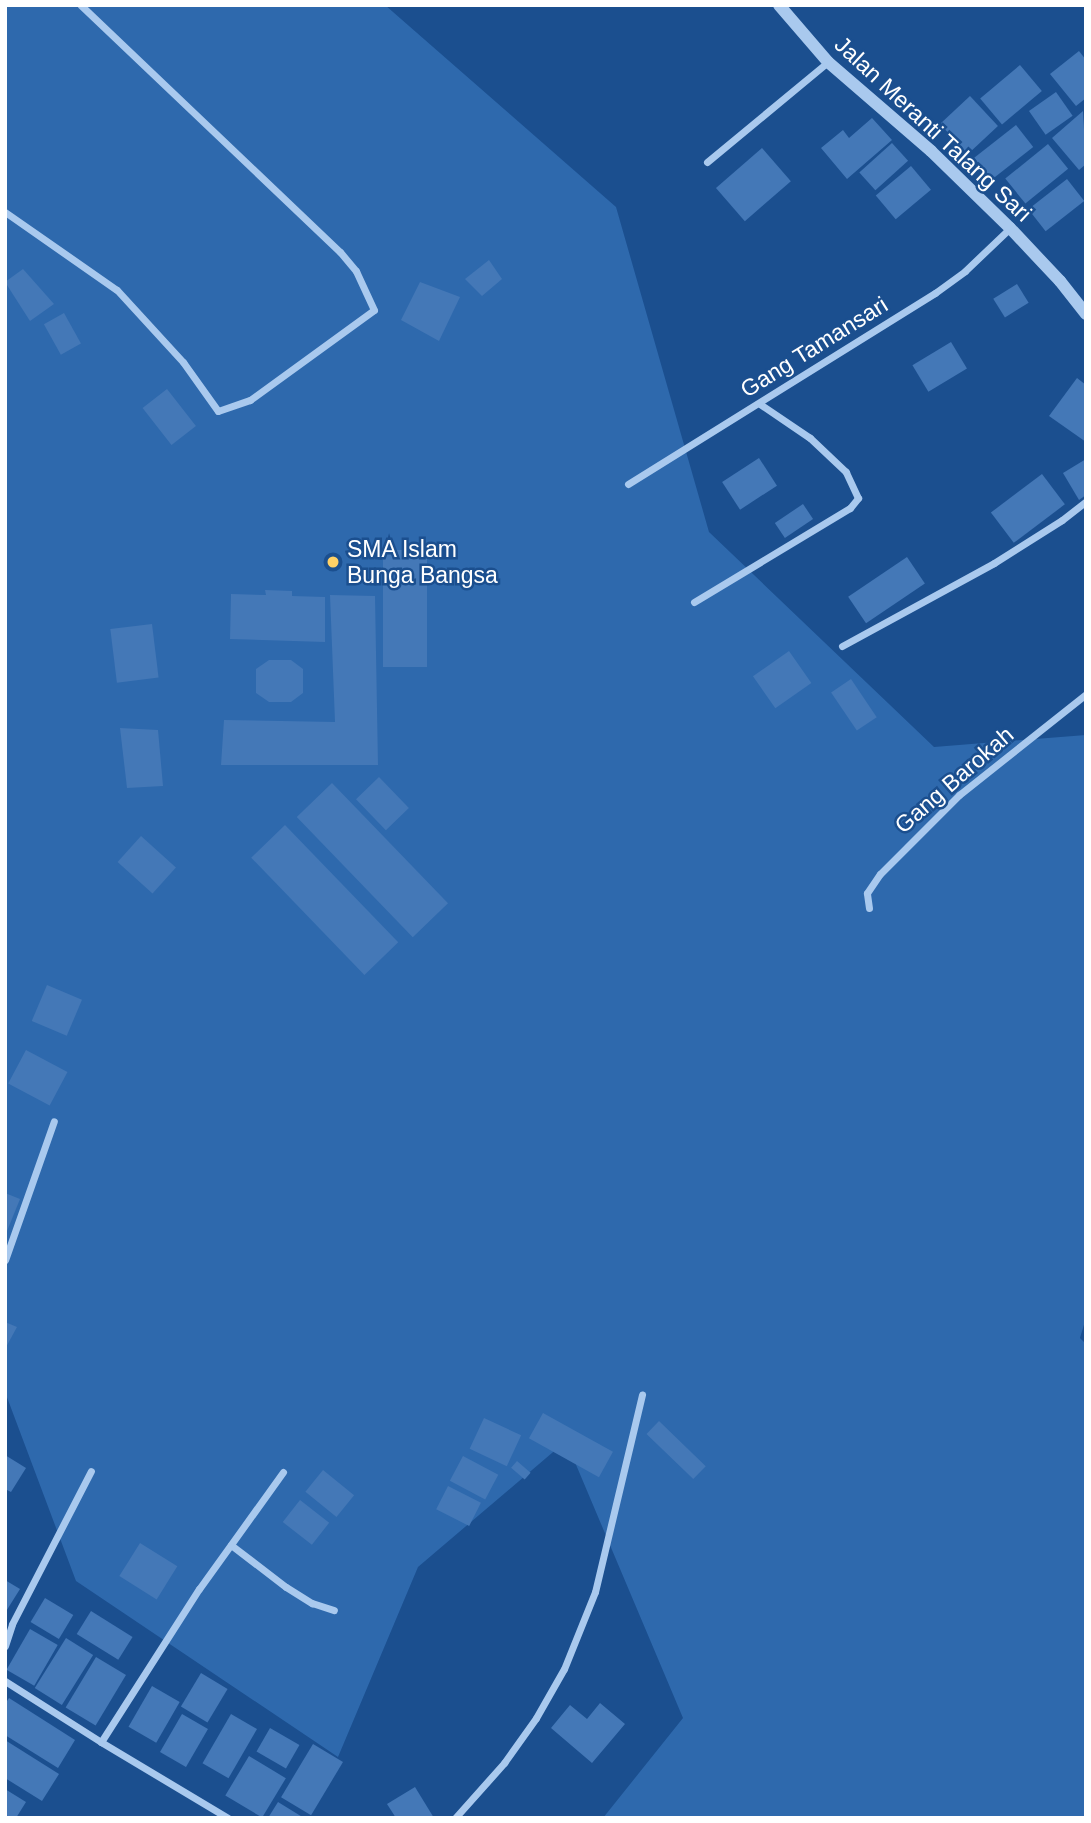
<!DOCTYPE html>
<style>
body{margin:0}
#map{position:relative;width:1091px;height:1823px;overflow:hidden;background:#1b4f8f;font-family:Arial,sans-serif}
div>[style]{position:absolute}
.green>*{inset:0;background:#2e69ad}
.building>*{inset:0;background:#4478b7;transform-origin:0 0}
.minor>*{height:7px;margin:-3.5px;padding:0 3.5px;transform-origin:3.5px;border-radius:3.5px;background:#a9c9ee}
.tertiary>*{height:12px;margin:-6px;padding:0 6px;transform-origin:6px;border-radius:6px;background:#a9c9ee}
.dots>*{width:19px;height:19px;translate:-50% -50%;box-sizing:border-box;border:4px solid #1b4f8f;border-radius:50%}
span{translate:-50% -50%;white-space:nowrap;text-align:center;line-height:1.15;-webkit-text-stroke:5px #1b4f8f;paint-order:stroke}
.street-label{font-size:23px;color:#fff}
.poi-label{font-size:23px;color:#fff}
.left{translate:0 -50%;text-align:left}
.frame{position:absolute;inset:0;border:7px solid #fff;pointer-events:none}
</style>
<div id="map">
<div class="green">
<i style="clip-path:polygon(5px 5px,385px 5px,616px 207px,709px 532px,934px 747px,1086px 735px,1086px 1318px,1080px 1338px,1086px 1344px,1086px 1818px,603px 1818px,683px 1718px,566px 1441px,418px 1567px,338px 1757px,76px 1581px,5px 1392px)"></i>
</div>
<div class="building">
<i style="clip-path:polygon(1079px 51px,1086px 60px,1086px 98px,1076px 106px,1050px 74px)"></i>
<i style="left:1020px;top:65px;width:34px;height:52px;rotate:50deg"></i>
<i style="left:1056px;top:92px;width:29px;height:33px;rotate:55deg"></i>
<i style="left:970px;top:96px;width:41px;height:41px;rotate:47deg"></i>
<i style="clip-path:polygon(1083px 111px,1086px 164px,1079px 170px,1052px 138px)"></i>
<i style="clip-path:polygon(872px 118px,892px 140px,847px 179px,821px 148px,843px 130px,849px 138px)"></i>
<i style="left:1016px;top:125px;width:28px;height:53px;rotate:52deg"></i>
<i style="left:892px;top:143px;width:24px;height:44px;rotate:48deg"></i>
<i style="left:1048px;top:144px;width:32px;height:55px;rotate:51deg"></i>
<i style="left:762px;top:148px;width:44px;height:61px;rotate:49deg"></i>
<i style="left:911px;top:166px;width:31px;height:46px;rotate:50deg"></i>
<i style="left:1067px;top:179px;width:28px;height:49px;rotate:52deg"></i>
<i style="clip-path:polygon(489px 260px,502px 279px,482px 296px,465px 279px)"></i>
<i style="clip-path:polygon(23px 269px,54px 304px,30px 321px,5px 282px)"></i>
<i style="clip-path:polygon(420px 282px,460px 297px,439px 341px,401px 320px)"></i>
<i style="left:1017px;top:284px;width:22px;height:28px;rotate:58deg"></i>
<i style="left:64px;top:313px;width:35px;height:23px;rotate:61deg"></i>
<i style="left:951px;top:342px;width:31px;height:45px;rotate:59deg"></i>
<i style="clip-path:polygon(1077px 378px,1086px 385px,1086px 442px,1049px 416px)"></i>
<i style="left:167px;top:389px;width:47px;height:31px;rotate:52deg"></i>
<i style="left:759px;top:458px;width:33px;height:44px;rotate:57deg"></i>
<i style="clip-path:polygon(1086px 459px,1086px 495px,1079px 500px,1063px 473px)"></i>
<i style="left:1042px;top:474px;width:38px;height:64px;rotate:53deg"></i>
<i style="left:803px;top:504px;width:18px;height:34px;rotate:56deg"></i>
<i style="left:383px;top:550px;width:44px;height:117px"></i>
<i style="left:907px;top:557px;width:32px;height:71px;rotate:56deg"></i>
<i style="clip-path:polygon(265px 590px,292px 591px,292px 596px,325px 597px,325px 642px,230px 639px,231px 594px,266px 595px)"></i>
<i style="clip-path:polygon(330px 595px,375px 596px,378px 765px,221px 765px,224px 720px,335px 722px)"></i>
<i style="left:152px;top:624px;width:54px;height:42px;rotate:83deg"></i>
<i style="left:789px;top:651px;width:39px;height:44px;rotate:55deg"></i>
<i style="clip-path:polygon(269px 660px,291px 660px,303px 669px,303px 693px,291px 702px,269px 702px,256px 693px,256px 669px)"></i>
<i style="left:851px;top:679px;width:46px;height:24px;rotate:56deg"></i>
<i style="clip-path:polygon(120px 728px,158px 730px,163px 786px,127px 788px)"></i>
<i style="left:379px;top:777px;width:43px;height:32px;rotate:46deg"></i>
<i style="left:332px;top:783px;width:167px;height:49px;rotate:46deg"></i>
<i style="left:285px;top:825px;width:163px;height:47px;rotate:46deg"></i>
<i style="left:141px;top:836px;width:47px;height:35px;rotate:42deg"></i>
<i style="left:47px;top:985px;width:38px;height:39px;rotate:23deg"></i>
<i style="left:26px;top:1050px;width:47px;height:38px;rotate:28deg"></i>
<i style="clip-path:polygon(5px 1193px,20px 1199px,7px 1231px,5px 1230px)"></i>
<i style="clip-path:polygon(5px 1322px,17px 1327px,5px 1349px)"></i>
<i style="left:543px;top:1413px;width:80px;height:29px;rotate:29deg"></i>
<i style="left:484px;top:1418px;width:41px;height:34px;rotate:25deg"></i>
<i style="left:659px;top:1421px;width:65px;height:18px;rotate:44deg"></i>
<i style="clip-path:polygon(5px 1455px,26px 1468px,11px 1492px,5px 1489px)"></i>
<i style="left:463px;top:1456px;width:40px;height:28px;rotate:28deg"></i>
<i style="left:517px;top:1461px;width:18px;height:9px;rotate:41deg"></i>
<i style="left:323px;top:1470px;width:40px;height:28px;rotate:39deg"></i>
<i style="left:448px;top:1486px;width:37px;height:26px;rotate:27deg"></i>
<i style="left:300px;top:1500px;width:37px;height:28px;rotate:38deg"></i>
<i style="left:140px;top:1543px;width:44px;height:39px;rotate:32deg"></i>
<i style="clip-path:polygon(5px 1580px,20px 1589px,5px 1613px)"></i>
<i style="left:45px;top:1598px;width:33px;height:28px;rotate:31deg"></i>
<i style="left:91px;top:1611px;width:49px;height:27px;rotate:32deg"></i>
<i style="left:30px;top:1629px;width:32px;height:47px;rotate:30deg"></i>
<i style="left:66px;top:1638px;width:32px;height:59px;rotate:32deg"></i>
<i style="left:96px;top:1657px;width:35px;height:59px;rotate:31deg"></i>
<i style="left:201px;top:1673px;width:31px;height:39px;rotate:31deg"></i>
<i style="left:152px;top:1686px;width:32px;height:47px;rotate:30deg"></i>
<i style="clip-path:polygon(9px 1698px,75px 1740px,58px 1768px,5px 1735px,5px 1704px)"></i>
<i style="clip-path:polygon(600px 1703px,625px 1724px,592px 1763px,551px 1728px,570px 1705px,587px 1719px)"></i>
<i style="left:182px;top:1714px;width:30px;height:44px;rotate:30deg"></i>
<i style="left:231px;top:1714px;width:30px;height:57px;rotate:30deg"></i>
<i style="left:270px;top:1728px;width:34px;height:27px;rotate:30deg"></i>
<i style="clip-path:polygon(5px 1740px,59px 1774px,42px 1801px,5px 1778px)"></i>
<i style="left:313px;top:1744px;width:35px;height:62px;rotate:31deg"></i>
<i style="left:249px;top:1756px;width:43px;height:46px;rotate:31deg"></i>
<i style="clip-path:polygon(415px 1787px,434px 1818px,396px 1818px,387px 1804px)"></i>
<i style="clip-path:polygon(5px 1789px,26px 1802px,16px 1818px,5px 1818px)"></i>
<i style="clip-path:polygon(278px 1802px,304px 1818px,268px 1818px)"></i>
</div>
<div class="minor">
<i style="left:707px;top:162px;width:157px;rotate:-39.6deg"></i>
<i style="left:5px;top:212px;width:136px;rotate:34.9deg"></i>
<i style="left:117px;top:290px;width:98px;rotate:47.5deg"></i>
<i style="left:183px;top:362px;width:60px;rotate:54.5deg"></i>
<i style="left:218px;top:411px;width:34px;rotate:-19deg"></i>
<i style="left:250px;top:400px;width:153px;rotate:-36deg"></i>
<i style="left:374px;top:310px;width:43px;rotate:-114.8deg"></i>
<i style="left:356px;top:271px;width:25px;rotate:-130deg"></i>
<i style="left:340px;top:252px;width:358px;rotate:-136.4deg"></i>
<i style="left:628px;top:484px;width:362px;rotate:-31.9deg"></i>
<i style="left:935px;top:293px;width:37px;rotate:-36deg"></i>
<i style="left:965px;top:271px;width:62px;rotate:-43.7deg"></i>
<i style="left:694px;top:602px;width:182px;rotate:-31.1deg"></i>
<i style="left:850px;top:508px;width:13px;rotate:-51deg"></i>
<i style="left:858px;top:498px;width:29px;rotate:-115deg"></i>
<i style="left:846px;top:472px;width:50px;rotate:-136.6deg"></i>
<i style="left:810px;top:438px;width:60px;rotate:-145.8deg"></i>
<i style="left:842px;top:646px;width:173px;rotate:-28.6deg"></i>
<i style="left:994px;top:563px;width:80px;rotate:-32.3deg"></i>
<i style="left:1062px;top:520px;width:31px;rotate:-38deg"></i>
<i style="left:869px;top:908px;width:15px;rotate:-98deg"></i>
<i style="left:867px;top:893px;width:23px;rotate:-56deg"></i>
<i style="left:880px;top:874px;width:112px;rotate:-45deg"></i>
<i style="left:959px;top:795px;width:162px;rotate:-38.5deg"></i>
<i style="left:5px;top:1260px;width:147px;rotate:-70.6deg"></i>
<i style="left:231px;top:1545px;width:69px;rotate:37.4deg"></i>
<i style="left:286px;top:1587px;width:31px;rotate:32deg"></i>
<i style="left:312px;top:1603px;width:23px;rotate:18deg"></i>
<i style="left:5px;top:1646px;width:23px;rotate:-72deg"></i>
<i style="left:12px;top:1624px;width:172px;rotate:-62.7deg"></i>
<i style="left:5px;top:1681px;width:114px;rotate:32.4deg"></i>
<i style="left:101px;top:1742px;width:148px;rotate:30.9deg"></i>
<i style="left:101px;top:1742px;width:182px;rotate:-57.4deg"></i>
<i style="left:199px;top:1589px;width:144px;rotate:-54.3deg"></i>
<i style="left:455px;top:1818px;width:74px;rotate:-48.3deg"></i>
<i style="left:504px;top:1763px;width:55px;rotate:-54.6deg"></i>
<i style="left:536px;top:1718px;width:56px;rotate:-60.3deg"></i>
<i style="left:564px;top:1669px;width:83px;rotate:-68.1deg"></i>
<i style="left:595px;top:1592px;width:203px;rotate:-76.6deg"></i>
</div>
<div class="tertiary">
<i style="left:779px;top:5px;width:75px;rotate:49.3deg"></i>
<i style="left:828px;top:62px;width:136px;rotate:40.8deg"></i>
<i style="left:931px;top:151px;width:110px;rotate:44.3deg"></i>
<i style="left:1010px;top:228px;width:73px;rotate:46.7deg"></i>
<i style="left:1060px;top:281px;width:42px;rotate:51.8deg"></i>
</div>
<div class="dots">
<i style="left:333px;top:562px;background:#ffd166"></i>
</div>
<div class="street-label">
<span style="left:933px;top:129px;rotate:43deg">Jalan Meranti Talang Sari</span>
<span style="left:814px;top:347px;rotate:-32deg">Gang Tamansari</span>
<span style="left:954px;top:780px;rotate:-41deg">Gang Barokah</span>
</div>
<div class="poi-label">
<span class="left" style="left:347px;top:562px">SMA Islam<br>Bunga Bangsa</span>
</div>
<div class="frame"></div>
</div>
